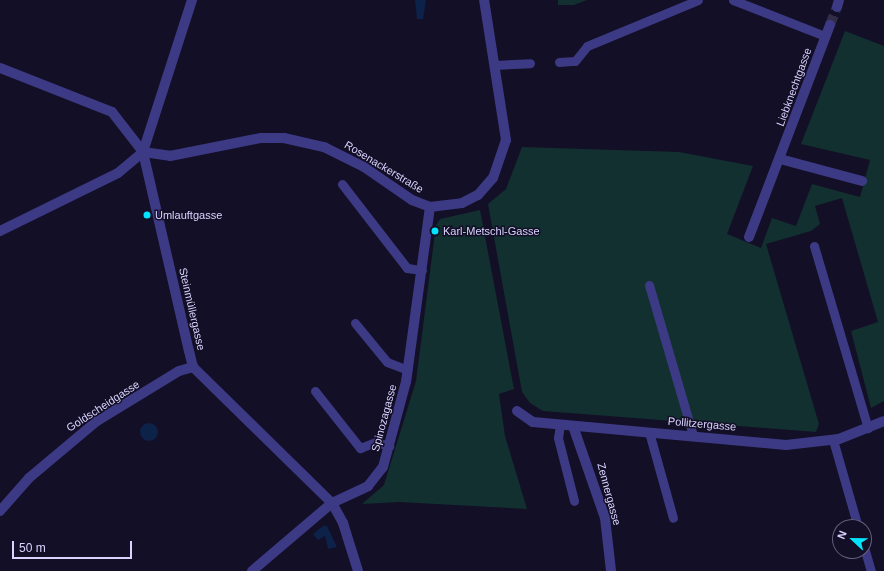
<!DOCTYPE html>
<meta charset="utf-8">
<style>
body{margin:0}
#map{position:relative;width:884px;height:571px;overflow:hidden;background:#130f26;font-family:Helvetica,sans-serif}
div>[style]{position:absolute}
.green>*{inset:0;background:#12302f}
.water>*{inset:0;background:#0c2248}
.round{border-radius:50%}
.street-tunnel>*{height:10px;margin-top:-5px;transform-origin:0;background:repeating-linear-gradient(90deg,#312d47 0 10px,transparent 0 15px)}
.lane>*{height:9px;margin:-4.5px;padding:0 4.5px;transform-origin:4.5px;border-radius:4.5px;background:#3d3a85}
.street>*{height:10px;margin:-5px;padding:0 5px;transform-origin:5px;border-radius:5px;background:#3d3a85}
.dots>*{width:11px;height:11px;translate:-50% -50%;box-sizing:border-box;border:2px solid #130f26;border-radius:50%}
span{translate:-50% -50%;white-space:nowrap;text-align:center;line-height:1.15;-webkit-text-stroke:3px #130f26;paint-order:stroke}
.street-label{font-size:11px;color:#d9d4ff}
.poi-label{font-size:11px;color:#d9d4ff}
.left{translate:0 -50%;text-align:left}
.north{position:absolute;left:832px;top:519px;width:40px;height:40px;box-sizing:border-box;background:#130f26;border:1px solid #625e7d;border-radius:50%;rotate:292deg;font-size:11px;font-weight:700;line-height:16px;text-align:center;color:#d9d4ff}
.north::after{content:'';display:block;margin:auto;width:14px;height:18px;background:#00e5ff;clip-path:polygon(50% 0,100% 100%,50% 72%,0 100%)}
.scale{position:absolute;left:12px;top:541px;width:120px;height:18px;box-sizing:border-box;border:2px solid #d9d4ff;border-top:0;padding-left:5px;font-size:12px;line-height:14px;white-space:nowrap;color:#d9d4ff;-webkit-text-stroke:3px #130f26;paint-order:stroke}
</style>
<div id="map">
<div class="green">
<i style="clip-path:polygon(558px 0,587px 0,574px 5px,558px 5px)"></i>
<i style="clip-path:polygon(845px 31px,884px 46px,884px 401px,871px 408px,851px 331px,878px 322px,842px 198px,815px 206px,820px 224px,811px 231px,766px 244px,819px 424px,816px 432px,543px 411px,530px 403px,522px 392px,488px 204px,506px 189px,522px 147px,679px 152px,753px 166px,727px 234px,761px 248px,772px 218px,796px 226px,812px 184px,860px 197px,870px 160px,801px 144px)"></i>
<i style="clip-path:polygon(480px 210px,514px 389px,499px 394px,505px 436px,527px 509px,399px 502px,362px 504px,384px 485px,416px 381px,436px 225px,440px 219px)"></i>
</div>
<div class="water">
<i style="clip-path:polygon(415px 0,426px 0,423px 19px,417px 19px)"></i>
<i class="round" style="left:140px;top:423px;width:18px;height:18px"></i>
<i style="clip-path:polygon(323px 526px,327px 526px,337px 547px,328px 549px,325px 536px,318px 540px,313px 534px)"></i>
</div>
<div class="street-tunnel">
<i style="left:830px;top:25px;width:19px;rotate:-69deg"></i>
</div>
<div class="lane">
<i style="left:733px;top:0;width:99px;rotate:21.4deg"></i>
<i style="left:559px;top:62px;width:16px;rotate:-4deg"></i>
<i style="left:575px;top:61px;width:19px;rotate:-51deg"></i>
<i style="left:587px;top:46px;width:120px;rotate:-22.5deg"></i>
<i style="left:495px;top:65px;width:35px;rotate:-3deg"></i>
<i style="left:342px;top:184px;width:106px;rotate:52.3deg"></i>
<i style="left:407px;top:268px;width:15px;rotate:8deg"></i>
<i style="left:814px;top:246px;width:190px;rotate:73.5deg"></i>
<i style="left:649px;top:285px;width:156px;rotate:73.7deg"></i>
<i style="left:355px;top:323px;width:50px;rotate:50.6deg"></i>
<i style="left:387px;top:362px;width:22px;rotate:21deg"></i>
<i style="left:315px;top:391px;width:73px;rotate:51.7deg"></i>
<i style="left:360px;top:448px;width:17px;rotate:-21deg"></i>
<i style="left:376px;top:442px;width:14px;rotate:17deg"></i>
<i style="left:560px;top:425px;width:13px;rotate:99deg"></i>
<i style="left:558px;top:438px;width:65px;rotate:75.7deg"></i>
<i style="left:649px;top:432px;width:89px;rotate:74.4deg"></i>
<i style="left:833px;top:440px;width:91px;rotate:74deg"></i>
<i style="left:864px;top:547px;width:25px;rotate:74deg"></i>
</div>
<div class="street">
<i style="left:192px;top:0;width:160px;rotate:107.9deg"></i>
<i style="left:143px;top:152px;width:204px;rotate:77deg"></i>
<i style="left:189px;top:351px;width:16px;rotate:76deg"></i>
<i style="left:193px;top:367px;width:194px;rotate:44.4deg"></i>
<i style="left:332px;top:503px;width:23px;rotate:61deg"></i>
<i style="left:343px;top:523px;width:50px;rotate:72.6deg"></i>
<i style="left:837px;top:7px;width:7px;rotate:-74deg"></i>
<i style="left:0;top:68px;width:120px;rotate:21.4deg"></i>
<i style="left:112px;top:112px;width:51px;rotate:52.2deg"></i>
<i style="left:780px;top:159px;width:85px;rotate:15deg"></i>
<i style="left:0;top:231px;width:131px;rotate:-26.2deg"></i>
<i style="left:118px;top:173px;width:33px;rotate:-40deg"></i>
<i style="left:143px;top:152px;width:27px;rotate:8deg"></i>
<i style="left:170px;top:156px;width:93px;rotate:-11.2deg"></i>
<i style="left:261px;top:138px;width:23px"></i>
<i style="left:284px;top:138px;width:41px;rotate:12.7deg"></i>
<i style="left:324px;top:147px;width:45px;rotate:26.6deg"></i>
<i style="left:364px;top:167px;width:58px;rotate:34.5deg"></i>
<i style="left:412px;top:200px;width:19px;rotate:21deg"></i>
<i style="left:430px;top:207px;width:32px;rotate:-7deg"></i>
<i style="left:462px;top:203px;width:18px;rotate:-27deg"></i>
<i style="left:478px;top:195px;width:23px;rotate:-49deg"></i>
<i style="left:493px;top:178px;width:40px;rotate:-71.1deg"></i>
<i style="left:506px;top:140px;width:142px;rotate:-98.9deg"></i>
<i style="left:749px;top:237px;width:227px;rotate:-69.1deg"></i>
<i style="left:517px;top:411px;width:19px;rotate:35deg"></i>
<i style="left:533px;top:422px;width:254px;rotate:5.2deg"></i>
<i style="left:786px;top:445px;width:53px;rotate:-6.5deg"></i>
<i style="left:839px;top:439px;width:48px;rotate:-21.8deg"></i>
<i style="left:573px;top:426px;width:97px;rotate:70.8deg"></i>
<i style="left:605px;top:518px;width:53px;rotate:83.5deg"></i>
<i style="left:0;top:511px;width:44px;rotate:-48.7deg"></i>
<i style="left:29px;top:478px;width:89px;rotate:-40deg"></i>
<i style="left:97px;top:421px;width:96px;rotate:-31.4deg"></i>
<i style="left:179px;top:371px;width:15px;rotate:-16deg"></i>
<i style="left:252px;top:571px;width:105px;rotate:-40.4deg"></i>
<i style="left:332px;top:503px;width:40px;rotate:-25deg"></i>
<i style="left:368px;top:486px;width:24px;rotate:-52deg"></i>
<i style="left:383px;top:467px;width:88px;rotate:-74.9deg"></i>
<i style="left:406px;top:382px;width:177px;rotate:-82.2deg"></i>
</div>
<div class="dots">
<i style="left:147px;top:215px;background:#00e5ff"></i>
<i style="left:435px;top:231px;background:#00e5ff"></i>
</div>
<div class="street-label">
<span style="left:794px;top:87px;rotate:-70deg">Liebknechtgasse</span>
<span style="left:384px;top:167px;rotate:31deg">Rosenackerstraße</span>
<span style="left:192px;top:309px;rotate:77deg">Steinmüllergasse</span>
<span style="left:103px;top:406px;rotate:-33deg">Goldscheidgasse</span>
<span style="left:384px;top:418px;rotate:-75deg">Spinozagasse</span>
<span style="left:702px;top:424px;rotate:5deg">Pollitzergasse</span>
<span style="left:609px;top:494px;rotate:75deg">Zennergasse</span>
</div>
<div class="poi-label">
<span class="left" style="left:155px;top:215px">Umlauftgasse</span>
<span class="left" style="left:443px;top:231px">Karl-Metschl-Gasse</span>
</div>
<div class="north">N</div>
<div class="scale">50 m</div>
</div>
